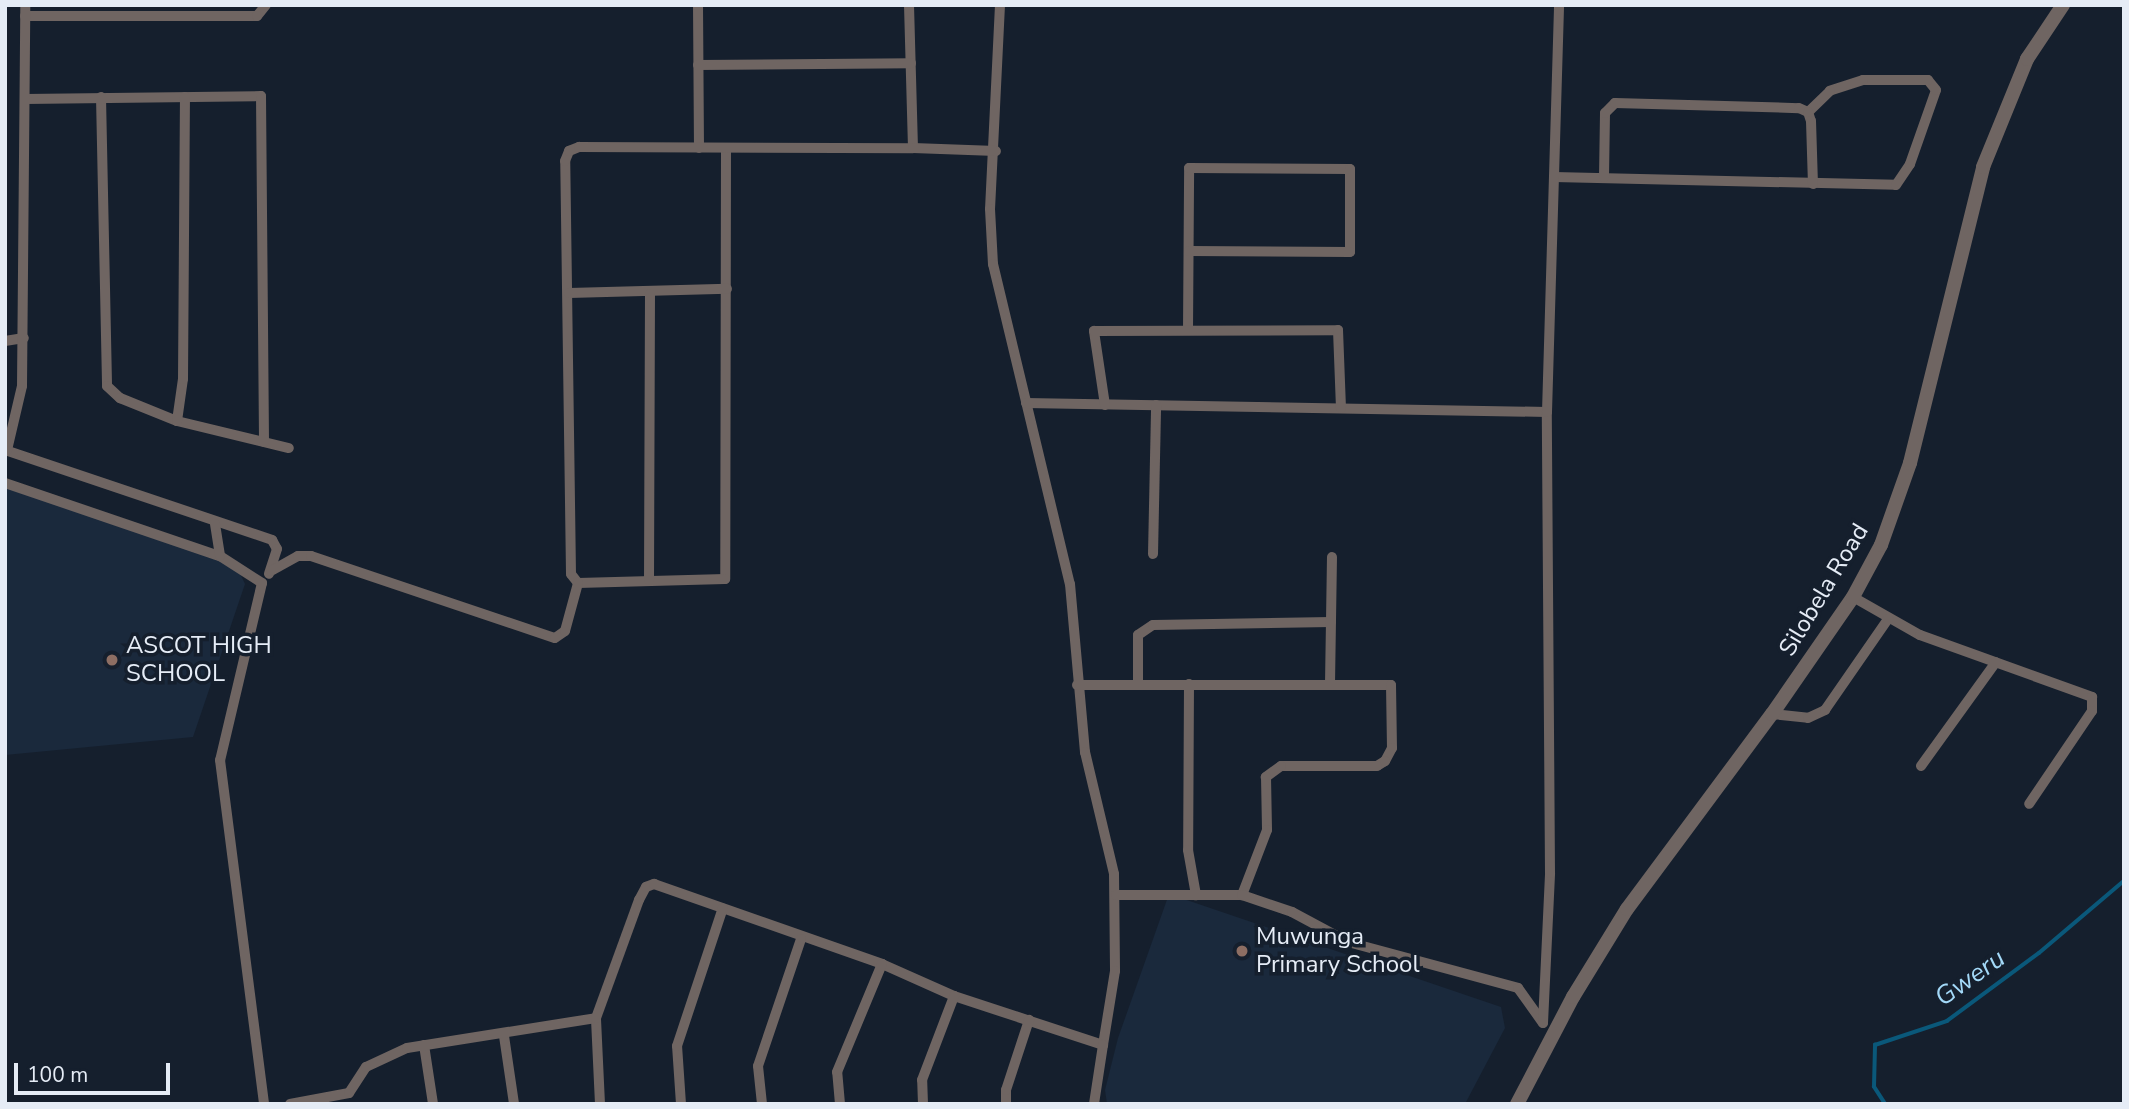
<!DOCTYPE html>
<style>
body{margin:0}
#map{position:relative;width:2129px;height:1109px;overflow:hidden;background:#151f2d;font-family:"Nunito Sans",sans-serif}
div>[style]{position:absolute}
.built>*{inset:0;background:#1a293c}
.stream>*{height:3.5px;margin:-1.75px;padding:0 1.75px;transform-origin:1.75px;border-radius:1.75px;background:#0a587a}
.minor>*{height:10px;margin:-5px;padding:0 5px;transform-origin:5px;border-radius:5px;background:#6f6562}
.tertiary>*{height:14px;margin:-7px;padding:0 7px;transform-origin:7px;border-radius:7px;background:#6f6562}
.dots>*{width:19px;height:19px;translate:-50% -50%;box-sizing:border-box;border:4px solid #151f2d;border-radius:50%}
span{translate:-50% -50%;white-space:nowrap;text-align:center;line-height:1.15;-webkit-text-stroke:7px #151f2d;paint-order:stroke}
.street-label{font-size:24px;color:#e5ecf6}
.poi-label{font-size:24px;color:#e5ecf6}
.left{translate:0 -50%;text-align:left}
.water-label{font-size:26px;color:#a3d9f8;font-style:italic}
.frame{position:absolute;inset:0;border:7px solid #e5ecf6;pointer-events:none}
.scale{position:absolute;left:14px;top:1063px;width:156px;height:32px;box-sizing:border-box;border:4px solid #e5ecf6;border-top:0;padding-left:9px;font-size:21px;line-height:24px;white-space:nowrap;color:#e5ecf6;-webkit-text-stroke:5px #151f2d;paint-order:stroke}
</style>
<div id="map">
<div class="built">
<i style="clip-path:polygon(5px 485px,236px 565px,245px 584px,193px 737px,5px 755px)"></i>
<i style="clip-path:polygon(1169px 894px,1501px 1007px,1505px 1028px,1465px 1104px,1107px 1104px,1105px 1090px,1118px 1038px)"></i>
</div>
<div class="stream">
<i style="left:1885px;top:1104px;width:20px;rotate:-123deg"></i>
<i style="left:1874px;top:1087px;width:42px;rotate:-88.6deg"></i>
<i style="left:1875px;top:1045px;width:76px;rotate:-18.4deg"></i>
<i style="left:1947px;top:1021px;width:114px;rotate:-36.5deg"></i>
<i style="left:2039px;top:953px;width:111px;rotate:-40.3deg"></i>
</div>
<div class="minor">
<i style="left:698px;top:5px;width:143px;rotate:89.6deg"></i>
<i style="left:909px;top:5px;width:143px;rotate:88.4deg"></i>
<i style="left:1000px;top:5px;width:204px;rotate:92.8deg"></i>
<i style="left:990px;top:209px;width:55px;rotate:86.9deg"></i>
<i style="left:993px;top:264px;width:329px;rotate:76.5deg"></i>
<i style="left:1070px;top:584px;width:169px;rotate:84.9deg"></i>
<i style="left:1085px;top:752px;width:125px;rotate:76.6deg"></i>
<i style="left:1114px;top:874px;width:97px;rotate:89.4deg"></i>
<i style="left:1115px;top:971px;width:75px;rotate:99.2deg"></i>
<i style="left:25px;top:16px;width:232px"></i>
<i style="left:257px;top:16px;width:14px;rotate:-51deg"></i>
<i style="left:698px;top:65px;width:213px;rotate:-0.5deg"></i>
<i style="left:101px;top:97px;width:289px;rotate:88.8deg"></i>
<i style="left:107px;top:386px;width:18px;rotate:43deg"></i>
<i style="left:120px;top:398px;width:61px;rotate:22deg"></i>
<i style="left:177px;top:421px;width:115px;rotate:13.6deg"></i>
<i style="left:25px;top:99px;width:236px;rotate:-0.7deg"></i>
<i style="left:261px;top:96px;width:346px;rotate:89.5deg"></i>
<i style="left:726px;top:148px;width:431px;rotate:90.1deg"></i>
<i style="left:725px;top:579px;width:147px;rotate:178.4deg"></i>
<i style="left:578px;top:583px;width:11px;rotate:-128deg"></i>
<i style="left:571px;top:574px;width:413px;rotate:-90.8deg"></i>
<i style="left:565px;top:161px;width:11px;rotate:-68deg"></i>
<i style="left:569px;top:151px;width:11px;rotate:-22deg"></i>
<i style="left:579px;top:147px;width:334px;rotate:0.2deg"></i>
<i style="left:913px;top:148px;width:83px;rotate:2.1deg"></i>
<i style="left:1554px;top:177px;width:342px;rotate:1.3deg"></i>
<i style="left:1896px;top:185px;width:25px;rotate:-56deg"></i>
<i style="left:1910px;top:164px;width:78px;rotate:-70.6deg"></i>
<i style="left:1936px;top:90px;width:13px;rotate:-129deg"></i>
<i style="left:1928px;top:80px;width:65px;rotate:180deg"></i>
<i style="left:1863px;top:80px;width:35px;rotate:162deg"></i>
<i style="left:1830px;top:91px;width:30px;rotate:136deg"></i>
<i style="left:1604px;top:177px;width:64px;rotate:-89.1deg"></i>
<i style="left:1605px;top:113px;width:14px;rotate:-45deg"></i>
<i style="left:1615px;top:103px;width:184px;rotate:1.6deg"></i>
<i style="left:1799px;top:108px;width:10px;rotate:24deg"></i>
<i style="left:1808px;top:112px;width:9px;rotate:72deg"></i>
<i style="left:1811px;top:121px;width:63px;rotate:88.2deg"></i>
<i style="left:569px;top:293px;width:158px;rotate:-1.5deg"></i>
<i style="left:1188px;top:330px;width:162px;rotate:-89.6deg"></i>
<i style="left:1189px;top:168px;width:161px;rotate:0.4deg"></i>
<i style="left:1350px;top:169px;width:83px;rotate:90deg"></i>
<i style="left:1350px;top:252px;width:161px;rotate:-179.6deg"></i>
<i style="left:5px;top:341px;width:19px;rotate:-9deg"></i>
<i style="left:1026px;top:403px;width:521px;rotate:0.99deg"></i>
<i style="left:1105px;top:405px;width:75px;rotate:-98.5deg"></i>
<i style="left:1094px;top:331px;width:244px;rotate:-0.2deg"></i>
<i style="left:1338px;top:330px;width:78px;rotate:87.8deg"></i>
<i style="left:177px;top:421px;width:42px;rotate:-81.9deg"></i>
<i style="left:183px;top:379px;width:282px;rotate:-89.6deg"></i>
<i style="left:5px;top:450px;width:282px;rotate:18.6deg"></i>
<i style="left:272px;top:540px;width:10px;rotate:61deg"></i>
<i style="left:277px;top:549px;width:26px;rotate:108deg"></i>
<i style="left:7px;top:450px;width:66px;rotate:-76.8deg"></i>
<i style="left:22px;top:386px;width:381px;rotate:-89.5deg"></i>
<i style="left:5px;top:483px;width:227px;rotate:18.8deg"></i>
<i style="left:220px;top:556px;width:50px;rotate:32.7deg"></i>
<i style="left:262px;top:583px;width:182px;rotate:103.3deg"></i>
<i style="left:220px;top:760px;width:347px;rotate:82.7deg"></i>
<i style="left:215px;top:524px;width:32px;rotate:81deg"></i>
<i style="left:1153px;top:554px;width:149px;rotate:-88.8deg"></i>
<i style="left:271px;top:571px;width:31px;rotate:-29deg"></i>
<i style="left:298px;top:556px;width:13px"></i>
<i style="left:311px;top:556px;width:257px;rotate:18.6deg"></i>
<i style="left:555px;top:638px;width:12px;rotate:-35deg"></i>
<i style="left:565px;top:631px;width:50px;rotate:-74.8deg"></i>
<i style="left:649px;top:580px;width:286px;rotate:-89.8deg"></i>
<i style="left:1853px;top:597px;width:77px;rotate:29.6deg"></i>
<i style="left:1920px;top:635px;width:183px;rotate:19.8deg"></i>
<i style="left:2092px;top:697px;width:14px;rotate:90deg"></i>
<i style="left:2092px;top:711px;width:112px;rotate:124.1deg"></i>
<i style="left:1138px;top:684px;width:49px;rotate:-90deg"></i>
<i style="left:1138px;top:635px;width:18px;rotate:-34deg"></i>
<i style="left:1153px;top:625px;width:178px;rotate:-1deg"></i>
<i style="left:1189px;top:684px;width:166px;rotate:90.3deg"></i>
<i style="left:1188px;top:850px;width:46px;rotate:79.9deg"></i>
<i style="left:1330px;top:684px;width:127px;rotate:-89.1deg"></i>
<i style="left:1077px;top:685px;width:314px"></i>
<i style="left:1391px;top:685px;width:63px;rotate:89.1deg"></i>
<i style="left:1392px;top:748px;width:15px;rotate:118deg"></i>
<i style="left:1385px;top:761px;width:9px;rotate:148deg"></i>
<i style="left:1377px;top:766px;width:96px;rotate:180deg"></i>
<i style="left:1281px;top:766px;width:19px;rotate:144deg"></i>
<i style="left:1266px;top:777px;width:53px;rotate:88.9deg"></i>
<i style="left:1267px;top:830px;width:70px;rotate:111deg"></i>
<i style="left:1772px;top:714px;width:36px;rotate:6deg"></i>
<i style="left:1808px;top:718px;width:19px;rotate:-25deg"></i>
<i style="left:1825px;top:710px;width:111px;rotate:-55.3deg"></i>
<i style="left:1921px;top:766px;width:128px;rotate:-54.2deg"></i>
<i style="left:1116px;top:895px;width:126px"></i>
<i style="left:1242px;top:895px;width:53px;rotate:18.8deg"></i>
<i style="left:1292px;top:912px;width:64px;rotate:28.2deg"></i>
<i style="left:1348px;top:942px;width:176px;rotate:15.1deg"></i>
<i style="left:1518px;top:988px;width:43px;rotate:54.5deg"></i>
<i style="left:1543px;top:1023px;width:150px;rotate:-87.3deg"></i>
<i style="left:1550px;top:873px;width:461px;rotate:-90.4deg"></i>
<i style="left:1547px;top:412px;width:407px;rotate:-88.3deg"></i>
<i style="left:504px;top:1036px;width:69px;rotate:81.6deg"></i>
<i style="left:424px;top:1045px;width:60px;rotate:81.3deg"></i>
<i style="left:290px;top:1104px;width:60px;rotate:-10.6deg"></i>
<i style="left:349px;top:1093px;width:31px;rotate:-57deg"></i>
<i style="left:366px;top:1067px;width:45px;rotate:-24.9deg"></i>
<i style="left:407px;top:1048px;width:191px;rotate:-9deg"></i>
<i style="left:600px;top:1104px;width:86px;rotate:-92.7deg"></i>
<i style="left:596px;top:1018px;width:126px;rotate:-70deg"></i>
<i style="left:639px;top:900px;width:15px;rotate:-62deg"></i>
<i style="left:646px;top:887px;width:9px;rotate:-21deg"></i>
<i style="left:654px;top:884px;width:242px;rotate:19.3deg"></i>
<i style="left:882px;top:964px;width:79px;rotate:24deg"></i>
<i style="left:954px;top:996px;width:157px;rotate:18.2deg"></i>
<i style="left:1103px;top:1045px;width:60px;rotate:98.7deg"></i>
<i style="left:681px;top:1104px;width:58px;rotate:-93.9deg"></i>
<i style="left:677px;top:1046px;width:145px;rotate:-71.6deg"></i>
<i style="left:762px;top:1104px;width:38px;rotate:-96deg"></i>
<i style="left:758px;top:1066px;width:134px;rotate:-71.3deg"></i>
<i style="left:840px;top:1104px;width:32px;rotate:-95deg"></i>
<i style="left:837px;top:1072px;width:117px;rotate:-67.4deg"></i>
<i style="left:923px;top:1104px;width:24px;rotate:-92deg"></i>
<i style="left:922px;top:1080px;width:90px;rotate:-69.1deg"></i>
<i style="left:1006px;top:1104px;width:14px;rotate:-90deg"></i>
<i style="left:1006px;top:1090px;width:74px;rotate:-71.8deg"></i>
</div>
<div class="tertiary">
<i style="left:1517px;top:1104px;width:121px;rotate:-62.4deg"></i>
<i style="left:1573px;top:997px;width:103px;rotate:-58.5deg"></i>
<i style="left:1627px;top:909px;width:243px;rotate:-53.4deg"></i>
<i style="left:1772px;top:714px;width:142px;rotate:-55.3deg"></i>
<i style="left:1853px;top:597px;width:59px;rotate:-61.7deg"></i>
<i style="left:1881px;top:545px;width:87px;rotate:-70.5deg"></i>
<i style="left:1910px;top:463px;width:305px;rotate:-76.1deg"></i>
<i style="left:1983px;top:167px;width:117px;rotate:-67.8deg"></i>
<i style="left:2027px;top:59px;width:65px;rotate:-56.3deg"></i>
</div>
<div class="dots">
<i style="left:112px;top:660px;background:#8d6e63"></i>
<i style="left:1242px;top:951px;background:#8d6e63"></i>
</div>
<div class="street-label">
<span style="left:1824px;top:590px;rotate:-59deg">Silobela Road</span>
</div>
<div class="poi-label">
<span class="left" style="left:126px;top:660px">ASCOT HIGH<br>SCHOOL</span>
<span class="left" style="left:1256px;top:951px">Muwunga<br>Primary School</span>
</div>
<div class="water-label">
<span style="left:1970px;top:978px;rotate:-35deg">Gweru</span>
</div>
<div class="frame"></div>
<div class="scale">100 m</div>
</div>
